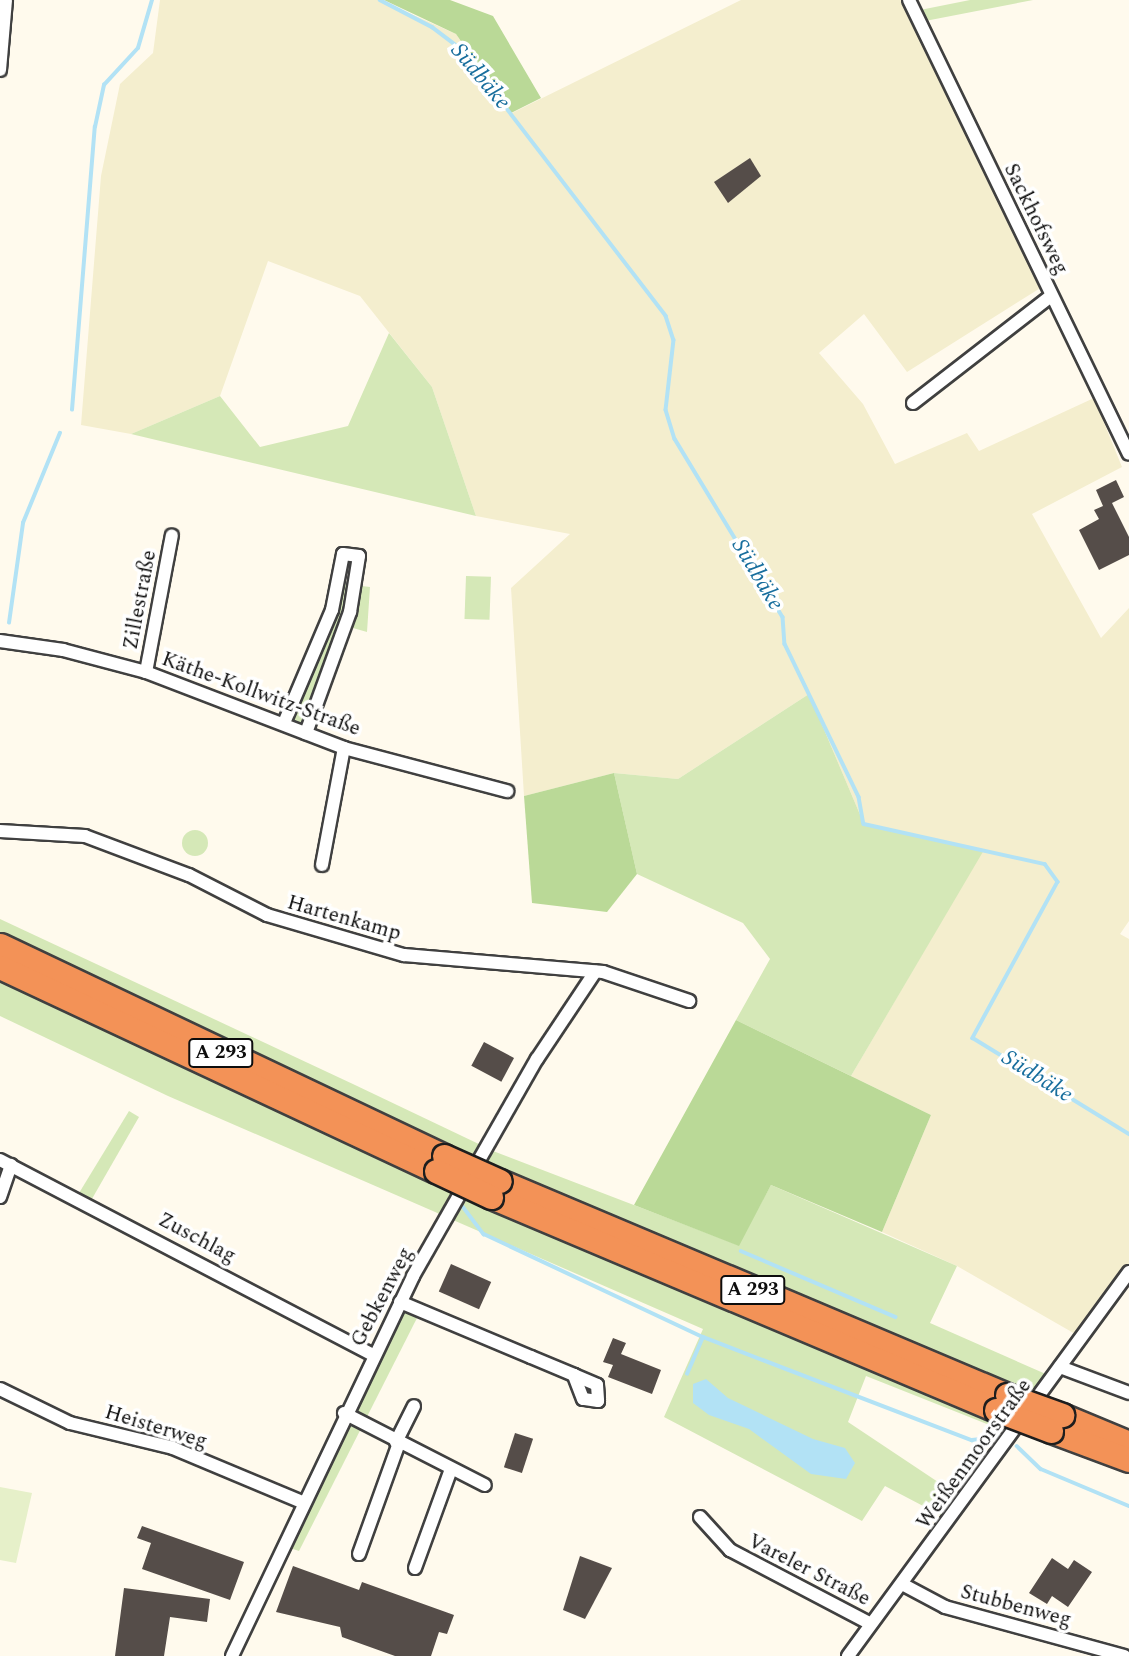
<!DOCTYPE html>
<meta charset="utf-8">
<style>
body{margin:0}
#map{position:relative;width:1129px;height:1656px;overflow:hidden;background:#fffaed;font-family:Spectral,serif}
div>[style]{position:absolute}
.farmland>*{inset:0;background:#f4eece}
.green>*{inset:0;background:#d5e8b7;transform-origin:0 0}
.round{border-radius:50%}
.forest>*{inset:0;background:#bad997}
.pitch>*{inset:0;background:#e6f0c9}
.water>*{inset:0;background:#b2e2f5}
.stream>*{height:3.5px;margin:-1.75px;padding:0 1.75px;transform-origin:1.75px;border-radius:1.75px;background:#b2e2f5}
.building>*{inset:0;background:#554d49;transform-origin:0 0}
.roads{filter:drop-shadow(2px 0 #404040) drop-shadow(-2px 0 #404040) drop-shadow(0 2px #404040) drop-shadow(0 -2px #404040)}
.minor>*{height:12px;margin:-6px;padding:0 6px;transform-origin:6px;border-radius:6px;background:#fff}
.motorway>*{height:23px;margin:-11.5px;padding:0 11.5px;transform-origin:11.5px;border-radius:11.5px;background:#f39257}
.bridges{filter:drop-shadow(2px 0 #1e1e1e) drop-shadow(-2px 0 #1e1e1e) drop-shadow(0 2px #1e1e1e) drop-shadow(0 -2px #1e1e1e)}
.motorway-bridge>*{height:23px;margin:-11.5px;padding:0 11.5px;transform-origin:11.5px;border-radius:11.5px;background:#f39257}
span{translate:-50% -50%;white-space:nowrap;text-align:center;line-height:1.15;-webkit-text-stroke:7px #fff;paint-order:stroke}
.shield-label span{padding:2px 5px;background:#fff;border:2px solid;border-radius:5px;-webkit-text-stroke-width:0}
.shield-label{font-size:19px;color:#0d0d0d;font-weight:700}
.street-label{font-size:21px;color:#0d0d0d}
.water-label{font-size:23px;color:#186e9d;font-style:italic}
</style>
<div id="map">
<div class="farmland">
<i style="clip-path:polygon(160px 0,380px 0,456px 34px,512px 113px,741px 0,910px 0,1042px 287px,907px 372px,864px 314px,819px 353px,863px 404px,895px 464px,967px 433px,979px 451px,1094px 398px,1122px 467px,1032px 514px,1101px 638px,1129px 608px,1129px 921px,1120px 934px,1129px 939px,1129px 1266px,1077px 1335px,957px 1266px,882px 1232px,931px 1115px,851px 1076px,983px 850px,864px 824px,809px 694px,678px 779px,614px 773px,524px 796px,511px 588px,570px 534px,476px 516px,432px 387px,360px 296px,268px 261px,220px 396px,131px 434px,81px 425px,101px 176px,120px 84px,153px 53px)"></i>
</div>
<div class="green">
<i style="clip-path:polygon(970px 0,1033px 0,920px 22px,915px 11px)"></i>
<i style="clip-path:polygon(389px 333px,432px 387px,476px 516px,131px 434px,220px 396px,260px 447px,348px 426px)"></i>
<i style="left:466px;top:576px;width:25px;height:43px;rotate:2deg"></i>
<i style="clip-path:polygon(337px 583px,370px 587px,367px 632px,346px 626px,306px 733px,284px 723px)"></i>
<i style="clip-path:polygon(809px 694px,864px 824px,984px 850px,851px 1076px,736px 1020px,770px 959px,743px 923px,637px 874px,614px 773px,678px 779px)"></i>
<i class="round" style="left:182px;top:830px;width:26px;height:26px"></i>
<i style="clip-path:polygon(0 919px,355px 1085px,483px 1146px,442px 1215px,168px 1096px,0 1016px)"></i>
<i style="clip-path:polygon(129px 1111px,139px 1117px,89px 1204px,76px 1198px)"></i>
<i style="clip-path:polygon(493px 1151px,738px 1245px,771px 1185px,957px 1266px,930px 1323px,1048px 1375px,1007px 1432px,866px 1376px,848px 1422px,962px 1498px,946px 1518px,885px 1486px,862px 1521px,664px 1417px,703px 1329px,453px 1220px)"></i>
<i style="clip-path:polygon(401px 1310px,417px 1318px,299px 1551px,287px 1547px)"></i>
</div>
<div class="forest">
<i style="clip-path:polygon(384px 0,450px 0,493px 16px,541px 98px,511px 113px,456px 34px)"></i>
<i style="clip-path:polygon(614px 773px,637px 874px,607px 912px,532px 903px,524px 796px)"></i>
<i style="clip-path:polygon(736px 1020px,931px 1115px,882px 1232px,771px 1185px,739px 1246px,634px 1205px)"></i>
</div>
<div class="pitch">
<i style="clip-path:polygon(0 1487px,32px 1493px,16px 1563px,0 1560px)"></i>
</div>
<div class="water">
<i style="clip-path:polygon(706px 1379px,728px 1398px,813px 1439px,845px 1448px,855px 1463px,846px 1479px,811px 1474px,749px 1429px,709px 1415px,693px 1403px,693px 1384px)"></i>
</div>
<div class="stream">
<i style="left:380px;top:0;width:59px;rotate:27.4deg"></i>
<i style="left:432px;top:27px;width:38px;rotate:37deg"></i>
<i style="left:462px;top:50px;width:335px;rotate:52.5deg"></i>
<i style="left:666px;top:316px;width:25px;rotate:72deg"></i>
<i style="left:674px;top:340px;width:70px;rotate:96.5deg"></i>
<i style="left:666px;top:410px;width:30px;rotate:73deg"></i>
<i style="left:675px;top:439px;width:208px;rotate:58.8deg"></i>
<i style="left:783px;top:617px;width:27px;rotate:86deg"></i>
<i style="left:785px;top:644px;width:170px;rotate:64.2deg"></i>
<i style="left:859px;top:797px;width:27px;rotate:80deg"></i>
<i style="left:864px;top:824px;width:185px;rotate:12.5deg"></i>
<i style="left:1045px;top:864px;width:22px;rotate:54deg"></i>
<i style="left:1058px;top:882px;width:178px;rotate:118.6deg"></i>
<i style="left:973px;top:1038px;width:183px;rotate:31.6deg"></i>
<i style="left:72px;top:410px;width:284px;rotate:-85.4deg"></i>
<i style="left:95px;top:127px;width:43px;rotate:-77.9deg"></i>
<i style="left:104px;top:85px;width:50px;rotate:-47.4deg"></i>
<i style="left:138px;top:48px;width:50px;rotate:-73.7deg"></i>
<i style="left:9px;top:623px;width:101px;rotate:-82deg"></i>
<i style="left:23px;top:523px;width:97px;rotate:-67.7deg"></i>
<i style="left:461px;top:1204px;width:38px;rotate:53deg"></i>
<i style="left:484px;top:1234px;width:242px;rotate:25.2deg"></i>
<i style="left:703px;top:1337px;width:288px;rotate:21deg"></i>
<i style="left:972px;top:1440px;width:27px;rotate:-6deg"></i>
<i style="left:741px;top:1251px;width:168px;rotate:23.1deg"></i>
<i style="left:687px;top:1374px;width:40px;rotate:-66.6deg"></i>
<i style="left:1017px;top:1446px;width:33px;rotate:44deg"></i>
<i style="left:1041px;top:1469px;width:95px;rotate:22.8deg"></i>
</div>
<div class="building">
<i style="clip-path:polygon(750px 158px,761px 176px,728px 203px,714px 182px)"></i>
<i style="clip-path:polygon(1116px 480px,1124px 497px,1112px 503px,1129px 537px,1129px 555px,1099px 570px,1079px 530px,1099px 519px,1094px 510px,1103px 506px,1096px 490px)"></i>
<i style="left:484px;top:1042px;width:34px;height:27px;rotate:28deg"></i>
<i style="left:451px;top:1264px;width:44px;height:30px;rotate:24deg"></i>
<i style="clip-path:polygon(613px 1338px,626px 1343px,621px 1354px,661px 1370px,652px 1394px,608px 1377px,613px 1365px,603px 1362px)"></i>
<i style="left:515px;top:1433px;width:19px;height:36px;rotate:18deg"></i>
<i style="clip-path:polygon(142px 1526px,244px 1562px,230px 1600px,142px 1569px,151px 1543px,137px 1538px)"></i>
<i style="clip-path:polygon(580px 1556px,612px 1568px,585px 1619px,563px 1610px)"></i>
<i style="clip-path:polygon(1052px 1558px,1068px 1569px,1074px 1560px,1092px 1572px,1068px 1607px,1052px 1596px,1047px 1604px,1029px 1593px)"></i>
<i style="clip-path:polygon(293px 1566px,359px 1590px,362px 1582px,454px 1615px,447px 1634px,439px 1632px,431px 1656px,395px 1656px,342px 1637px,340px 1627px,276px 1612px)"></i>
<i style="clip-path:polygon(124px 1588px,210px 1599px,207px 1622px,170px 1617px,164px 1656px,115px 1656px)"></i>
</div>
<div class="roads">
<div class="minor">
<i style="left:909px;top:0;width:504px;rotate:64.15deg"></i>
<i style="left:0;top:70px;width:70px;rotate:-85.1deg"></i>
<i style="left:913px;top:403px;width:175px;rotate:-37.8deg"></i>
<i style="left:0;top:641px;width:64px;rotate:8.1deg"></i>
<i style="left:63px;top:650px;width:86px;rotate:14.8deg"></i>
<i style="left:146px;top:672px;width:212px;rotate:21deg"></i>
<i style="left:344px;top:748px;width:169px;rotate:14.8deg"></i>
<i style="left:146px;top:672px;width:139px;rotate:-79.3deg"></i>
<i style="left:284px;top:723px;width:123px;rotate:-67deg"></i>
<i style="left:332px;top:610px;width:57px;rotate:-78.9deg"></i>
<i style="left:343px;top:554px;width:16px;rotate:7deg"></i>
<i style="left:359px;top:556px;width:57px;rotate:99.1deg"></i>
<i style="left:350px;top:612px;width:129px;rotate:110deg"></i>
<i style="left:0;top:831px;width:85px;rotate:3.4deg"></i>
<i style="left:85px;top:836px;width:111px;rotate:20.6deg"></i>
<i style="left:189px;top:875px;width:88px;rotate:27.1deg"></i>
<i style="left:267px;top:915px;width:143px;rotate:16.3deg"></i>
<i style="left:404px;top:955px;width:200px;rotate:4.9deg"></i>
<i style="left:603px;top:972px;width:91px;rotate:18.6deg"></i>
<i style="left:322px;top:865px;width:119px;rotate:-79.4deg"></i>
<i style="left:0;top:1160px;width:421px;rotate:27.6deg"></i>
<i style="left:0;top:1197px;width:34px;rotate:-71deg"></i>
<i style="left:400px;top:1302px;width:142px;rotate:22.8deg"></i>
<i style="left:531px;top:1357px;width:47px;rotate:22.7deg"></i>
<i style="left:574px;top:1375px;width:25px;rotate:23deg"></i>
<i style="left:597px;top:1385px;width:16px;rotate:86deg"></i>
<i style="left:598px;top:1401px;width:15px;rotate:-172deg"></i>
<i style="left:583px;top:1399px;width:26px;rotate:-111deg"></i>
<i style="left:1060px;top:1367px;width:74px;rotate:20.6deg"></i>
<i style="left:0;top:1389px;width:78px;rotate:25.9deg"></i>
<i style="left:70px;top:1423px;width:106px;rotate:13.6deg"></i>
<i style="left:173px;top:1448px;width:140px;rotate:22.7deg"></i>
<i style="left:344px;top:1413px;width:158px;rotate:27.1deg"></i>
<i style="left:396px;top:1442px;width:40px;rotate:-63.4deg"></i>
<i style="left:700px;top:1517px;width:45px;rotate:47.7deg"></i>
<i style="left:730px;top:1550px;width:159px;rotate:27.7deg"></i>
<i style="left:359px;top:1554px;width:118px;rotate:-70.2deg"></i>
<i style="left:415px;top:1568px;width:105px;rotate:-70deg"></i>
<i style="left:902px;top:1584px;width:49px;rotate:28.1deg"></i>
<i style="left:945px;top:1607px;width:186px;rotate:15.3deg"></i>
<i style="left:232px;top:1656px;width:421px;rotate:-64.5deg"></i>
<i style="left:413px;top:1276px;width:250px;rotate:-60.3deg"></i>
<i style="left:537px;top:1059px;width:105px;rotate:-56.3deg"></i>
<i style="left:848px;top:1656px;width:476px;rotate:-53.8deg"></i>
</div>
<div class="motorway">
<i style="left:0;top:945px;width:492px;rotate:25.4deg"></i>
<i style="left:0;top:967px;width:481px;rotate:25.1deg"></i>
<i style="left:500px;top:1181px;width:550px;rotate:22.88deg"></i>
<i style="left:491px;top:1197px;width:548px;rotate:22.87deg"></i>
<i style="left:1062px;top:1415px;width:73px;rotate:22.7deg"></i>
<i style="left:1051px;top:1431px;width:83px;rotate:20.4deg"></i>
</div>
</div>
<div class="bridges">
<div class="motorway-bridge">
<i style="left:444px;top:1156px;width:61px;rotate:24.1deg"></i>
<i style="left:436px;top:1171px;width:61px;rotate:25.3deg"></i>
<i style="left:1007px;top:1395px;width:59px;rotate:20deg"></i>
<i style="left:996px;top:1410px;width:59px;rotate:20.9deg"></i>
</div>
</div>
<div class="shield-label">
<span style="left:221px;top:1053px">A 293</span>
<span style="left:753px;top:1290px">A 293</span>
</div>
<div class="street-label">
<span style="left:1036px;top:219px;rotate:64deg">Sackhofsweg</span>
<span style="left:140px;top:600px;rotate:-79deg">Zillestraße</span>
<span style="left:261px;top:694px;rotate:20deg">Käthe-Kollwitz-Straße</span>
<span style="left:344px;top:918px;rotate:16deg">Hartenkamp</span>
<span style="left:197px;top:1238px;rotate:28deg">Zuschlag</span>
<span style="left:382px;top:1297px;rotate:-62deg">Gebkenweg</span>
<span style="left:156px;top:1427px;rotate:17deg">Heisterweg</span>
<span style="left:974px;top:1454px;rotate:-54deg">Weißenmoorstraße</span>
<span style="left:809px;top:1570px;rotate:27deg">Vareler Straße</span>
<span style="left:1016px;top:1606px;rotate:15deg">Stubbenweg</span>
</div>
<div class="water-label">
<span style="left:480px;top:77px;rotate:50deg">Südbäke</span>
<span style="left:757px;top:575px;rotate:59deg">Südbäke</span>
<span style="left:1037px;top:1077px;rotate:32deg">Südbäke</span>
</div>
</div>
